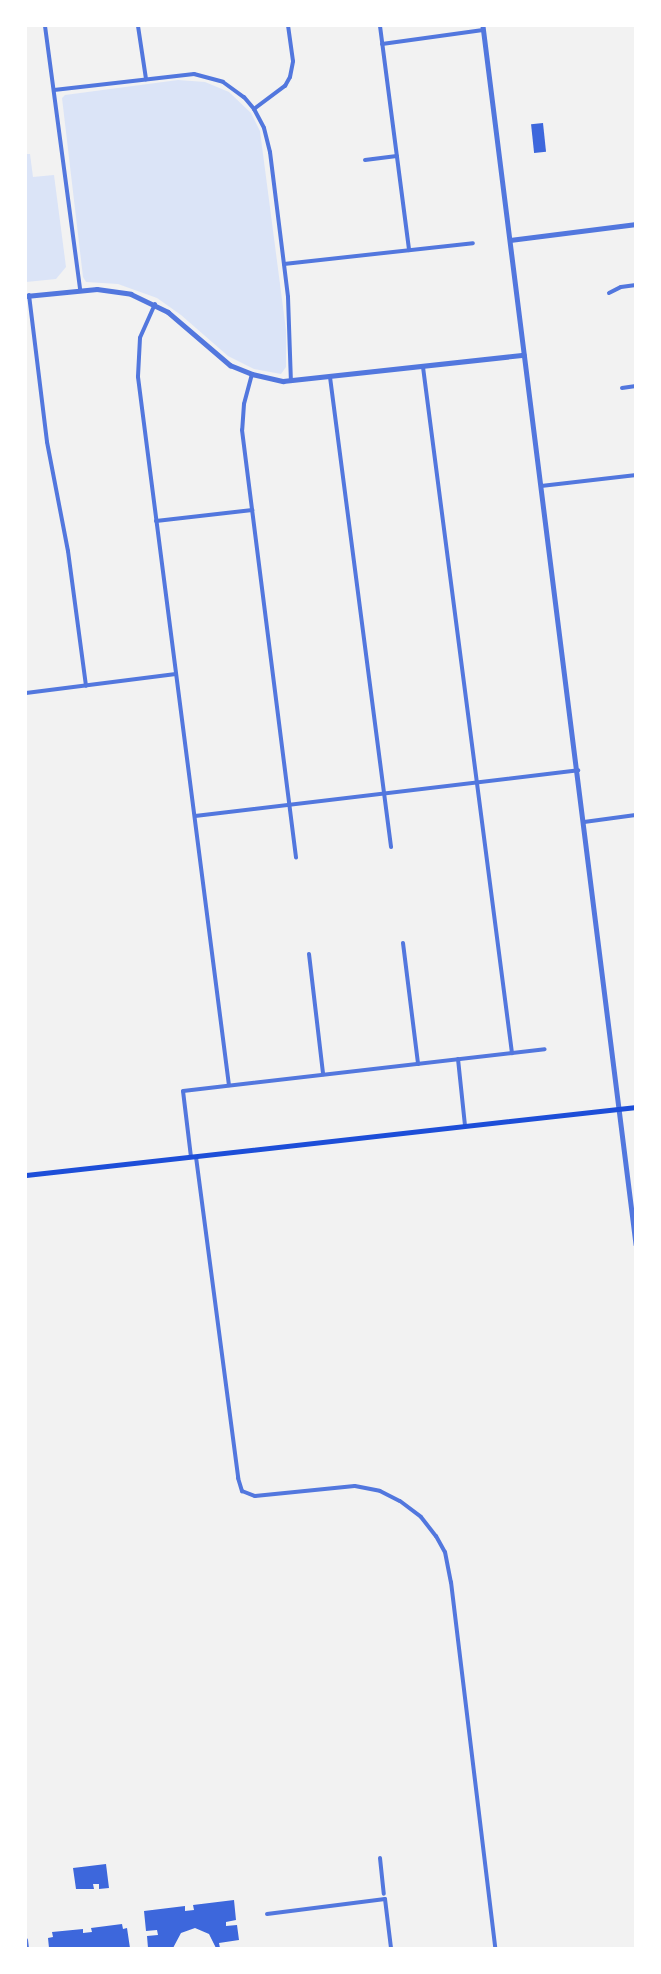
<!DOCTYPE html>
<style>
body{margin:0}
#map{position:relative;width:661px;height:1974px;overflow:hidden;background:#f2f2f2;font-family:Arial,sans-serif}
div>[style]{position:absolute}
.green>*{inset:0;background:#dbe4f7}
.building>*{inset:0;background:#3d67dc;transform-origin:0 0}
.minor>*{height:4px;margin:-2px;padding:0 2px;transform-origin:2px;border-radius:2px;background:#5277de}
.tertiary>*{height:4.5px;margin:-2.25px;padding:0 2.25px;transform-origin:2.25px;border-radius:2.25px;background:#5277de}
.secondary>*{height:5px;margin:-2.5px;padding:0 2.5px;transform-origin:2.5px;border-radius:2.5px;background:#1d4ed8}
span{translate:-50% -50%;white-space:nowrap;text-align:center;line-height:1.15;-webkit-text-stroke:6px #fff;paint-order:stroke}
.frame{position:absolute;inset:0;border:27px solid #fff;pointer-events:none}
</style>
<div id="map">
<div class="green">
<i style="clip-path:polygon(178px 80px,205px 82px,229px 92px,251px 113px,260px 131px,286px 330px,286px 367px,281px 374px,254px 369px,228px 356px,181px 315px,157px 298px,118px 284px,86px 282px,83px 277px,62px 98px,65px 95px)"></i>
<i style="clip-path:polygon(26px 154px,30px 154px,33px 177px,54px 175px,66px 267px,56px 279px,26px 282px)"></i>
</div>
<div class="building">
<i style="left:543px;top:123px;width:29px;height:12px;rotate:84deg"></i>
<i style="clip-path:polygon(106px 1864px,109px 1888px,99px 1889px,99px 1884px,93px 1884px,94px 1889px,76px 1889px,73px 1868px)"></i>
<i style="clip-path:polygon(234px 1900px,236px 1920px,226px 1922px,226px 1926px,237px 1925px,239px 1940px,219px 1943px,220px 1948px,216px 1948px,209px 1934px,195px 1928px,181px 1933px,173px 1948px,148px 1948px,147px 1936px,158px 1935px,157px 1930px,146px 1931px,144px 1911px,185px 1906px,185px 1911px,194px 1910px,193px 1905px)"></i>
<i style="clip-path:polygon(122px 1924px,123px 1929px,127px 1928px,130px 1948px,49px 1948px,48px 1938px,53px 1937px,52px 1932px,83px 1929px,83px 1933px,92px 1932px,91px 1928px)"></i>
</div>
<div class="minor">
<i style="left:45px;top:26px;width:265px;rotate:82.4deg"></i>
<i style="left:138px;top:26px;width:54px;rotate:81.4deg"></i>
<i style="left:380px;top:26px;width:226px;rotate:82.6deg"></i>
<i style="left:382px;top:44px;width:102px;rotate:-7.9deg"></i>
<i style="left:54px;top:90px;width:141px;rotate:-6.5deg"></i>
<i style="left:194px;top:74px;width:30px;rotate:15deg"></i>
<i style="left:223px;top:82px;width:26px;rotate:36deg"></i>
<i style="left:244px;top:97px;width:16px;rotate:50deg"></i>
<i style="left:254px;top:109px;width:21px;rotate:62deg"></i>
<i style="left:264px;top:128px;width:25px;rotate:76deg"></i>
<i style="left:270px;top:152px;width:146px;rotate:82.9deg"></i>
<i style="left:288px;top:297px;width:84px;rotate:88deg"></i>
<i style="left:254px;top:109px;width:39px;rotate:-37deg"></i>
<i style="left:285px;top:86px;width:10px;rotate:-61deg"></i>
<i style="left:290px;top:77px;width:16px;rotate:-79deg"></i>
<i style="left:293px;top:61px;width:35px;rotate:-98deg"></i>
<i style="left:365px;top:160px;width:32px;rotate:-7deg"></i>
<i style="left:284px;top:264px;width:190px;rotate:-6.3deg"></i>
<i style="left:609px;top:293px;width:13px;rotate:-27deg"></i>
<i style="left:621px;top:287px;width:15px;rotate:-8deg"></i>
<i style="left:29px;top:295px;width:148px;rotate:83deg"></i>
<i style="left:47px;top:442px;width:111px;rotate:79.1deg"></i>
<i style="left:68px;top:551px;width:136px;rotate:82.4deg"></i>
<i style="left:155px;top:304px;width:37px;rotate:114deg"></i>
<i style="left:140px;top:338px;width:39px;rotate:93deg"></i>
<i style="left:138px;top:377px;width:714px;rotate:82.68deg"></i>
<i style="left:423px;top:367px;width:692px;rotate:82.61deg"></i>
<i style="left:252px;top:374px;width:31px;rotate:105deg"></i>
<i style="left:244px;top:404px;width:26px;rotate:94deg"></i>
<i style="left:242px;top:430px;width:431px;rotate:82.8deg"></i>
<i style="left:330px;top:377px;width:474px;rotate:82.6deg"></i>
<i style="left:622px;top:388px;width:14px;rotate:-8deg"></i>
<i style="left:541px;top:486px;width:96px;rotate:-6.6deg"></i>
<i style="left:156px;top:521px;width:97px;rotate:-6.5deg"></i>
<i style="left:26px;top:693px;width:151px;rotate:-7.2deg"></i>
<i style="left:195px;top:816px;width:386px;rotate:-6.8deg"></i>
<i style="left:584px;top:822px;width:52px;rotate:-7.7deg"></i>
<i style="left:403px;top:943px;width:122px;rotate:82.9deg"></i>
<i style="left:309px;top:954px;width:121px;rotate:83.3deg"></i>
<i style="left:458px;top:1059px;width:67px;rotate:84deg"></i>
<i style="left:191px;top:1157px;width:66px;rotate:-96.9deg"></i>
<i style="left:183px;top:1091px;width:364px;rotate:-6.6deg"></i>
<i style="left:196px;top:1157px;width:324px;rotate:82.5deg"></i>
<i style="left:238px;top:1478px;width:14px;rotate:73deg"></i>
<i style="left:242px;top:1491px;width:14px;rotate:21deg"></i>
<i style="left:255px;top:1496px;width:100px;rotate:-5.7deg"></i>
<i style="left:355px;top:1486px;width:25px;rotate:11deg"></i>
<i style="left:380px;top:1491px;width:22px;rotate:27deg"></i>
<i style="left:400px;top:1501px;width:26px;rotate:37deg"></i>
<i style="left:421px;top:1517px;width:24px;rotate:52deg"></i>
<i style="left:436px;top:1536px;width:18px;rotate:61deg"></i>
<i style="left:445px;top:1552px;width:31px;rotate:79deg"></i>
<i style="left:451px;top:1582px;width:369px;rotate:83.1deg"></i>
<i style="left:380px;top:1858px;width:36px;rotate:84deg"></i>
<i style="left:267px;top:1914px;width:119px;rotate:-7.2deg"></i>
<i style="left:385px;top:1899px;width:49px;rotate:83deg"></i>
<i style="left:26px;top:1940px;width:8px;rotate:83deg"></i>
</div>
<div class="tertiary">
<i style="left:483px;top:26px;width:1228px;rotate:82.84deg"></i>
<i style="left:510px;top:240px;width:127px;rotate:-7.2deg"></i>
<i style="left:26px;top:296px;width:71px;rotate:-5.6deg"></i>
<i style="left:97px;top:289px;width:34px;rotate:8deg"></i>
<i style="left:131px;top:294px;width:41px;rotate:25.9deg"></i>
<i style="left:168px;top:312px;width:82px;rotate:40.5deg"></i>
<i style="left:230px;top:365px;width:24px;rotate:22deg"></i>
<i style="left:252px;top:374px;width:32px;rotate:13deg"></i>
<i style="left:283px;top:381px;width:242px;rotate:-6.2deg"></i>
</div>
<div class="secondary">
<i style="left:26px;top:1175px;width:614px;rotate:-6.36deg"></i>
</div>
<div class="frame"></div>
</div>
